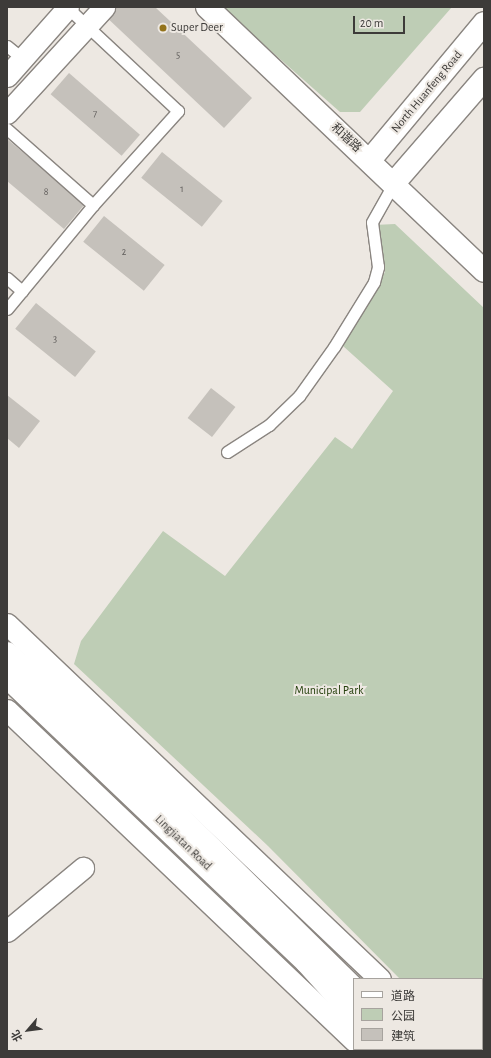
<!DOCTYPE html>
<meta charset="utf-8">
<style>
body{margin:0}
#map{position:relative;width:491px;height:1058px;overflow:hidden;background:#ede8e2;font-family:"Alegreya Sans","Noto Sans SC",sans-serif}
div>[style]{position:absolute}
.green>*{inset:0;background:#becdb5}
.building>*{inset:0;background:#c5c1bb;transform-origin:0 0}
.roads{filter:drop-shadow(1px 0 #8a8580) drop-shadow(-1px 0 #8a8580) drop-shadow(0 1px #8a8580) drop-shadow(0 -1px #8a8580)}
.lane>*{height:11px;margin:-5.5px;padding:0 5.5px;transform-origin:5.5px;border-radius:5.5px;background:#fff}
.street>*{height:21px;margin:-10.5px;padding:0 10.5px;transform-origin:10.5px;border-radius:10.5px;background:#fff}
.secondary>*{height:22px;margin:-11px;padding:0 11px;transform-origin:11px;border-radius:11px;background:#fff}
.dots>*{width:11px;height:11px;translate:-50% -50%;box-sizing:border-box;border:2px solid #ede8e2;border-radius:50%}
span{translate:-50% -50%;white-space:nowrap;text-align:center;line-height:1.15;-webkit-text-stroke:4px #ede8e2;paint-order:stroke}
.number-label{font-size:10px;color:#5f5c5a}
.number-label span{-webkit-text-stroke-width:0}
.poi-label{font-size:12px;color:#3d3b39}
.left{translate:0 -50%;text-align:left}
.street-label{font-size:12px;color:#3d3b39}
.park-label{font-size:12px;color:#223d09}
.frame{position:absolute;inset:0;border:8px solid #3d3b39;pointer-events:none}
.legend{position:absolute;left:353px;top:978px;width:130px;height:72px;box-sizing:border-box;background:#ede8e2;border:1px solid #a7a39e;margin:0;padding:5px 7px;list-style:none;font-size:12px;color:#3d3b39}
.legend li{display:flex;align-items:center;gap:8px;height:20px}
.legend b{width:20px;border:1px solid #a7a39e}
.north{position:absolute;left:8px;top:1010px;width:40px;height:40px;-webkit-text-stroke:3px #ede8e2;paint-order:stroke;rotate:242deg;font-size:11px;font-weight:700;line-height:16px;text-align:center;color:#3d3b39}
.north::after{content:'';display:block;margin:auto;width:14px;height:18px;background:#3d3b39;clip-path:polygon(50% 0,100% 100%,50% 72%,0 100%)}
.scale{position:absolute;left:353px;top:16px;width:52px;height:18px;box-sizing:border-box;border:2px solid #3d3b39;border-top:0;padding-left:5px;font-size:12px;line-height:14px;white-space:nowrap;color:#3d3b39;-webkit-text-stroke:3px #ede8e2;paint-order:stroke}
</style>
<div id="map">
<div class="green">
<i style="clip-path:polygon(221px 7px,452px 7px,360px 112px,340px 112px)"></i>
<i style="clip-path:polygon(395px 224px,484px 308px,484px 1051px,470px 1049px,482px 1049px,482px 979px,400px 979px,268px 846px,74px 664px,81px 641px,163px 531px,225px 576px,335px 437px,352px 449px,393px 391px,343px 346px,385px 272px,374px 225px)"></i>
</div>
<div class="building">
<i style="clip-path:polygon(109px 7px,155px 7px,252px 98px,224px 128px,103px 14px)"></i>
<i style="left:69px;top:73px;width:94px;height:28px;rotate:41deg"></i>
<i style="clip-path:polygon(7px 139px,85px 204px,64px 229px,7px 181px)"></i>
<i style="left:162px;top:152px;width:78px;height:33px;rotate:39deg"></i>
<i style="left:104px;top:216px;width:78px;height:33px;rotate:39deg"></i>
<i style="left:36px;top:303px;width:77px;height:33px;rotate:39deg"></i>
<i style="left:211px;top:388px;width:31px;height:38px;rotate:38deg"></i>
<i style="clip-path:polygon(7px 395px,40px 421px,19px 448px,7px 438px)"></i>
</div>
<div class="roads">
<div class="lane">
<i style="left:7px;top:46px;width:21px;rotate:39deg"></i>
<i style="left:7px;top:129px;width:115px;rotate:41.5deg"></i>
<i style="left:7px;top:278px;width:20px;rotate:41deg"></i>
<i style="left:7px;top:309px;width:135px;rotate:-50.4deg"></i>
<i style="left:93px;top:205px;width:127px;rotate:-47.9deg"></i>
<i style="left:178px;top:111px;width:152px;rotate:-136.9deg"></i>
<i style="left:227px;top:452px;width:50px;rotate:-32.7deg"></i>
<i style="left:269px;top:425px;width:42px;rotate:-44deg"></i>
<i style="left:299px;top:396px;width:60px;rotate:-54.5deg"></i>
<i style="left:334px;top:347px;width:76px;rotate:-58.4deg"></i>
<i style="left:374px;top:282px;width:16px;rotate:-75deg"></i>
<i style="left:378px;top:267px;width:45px;rotate:-97.6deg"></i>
<i style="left:372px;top:222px;width:45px;rotate:-60.6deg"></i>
</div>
<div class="street">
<i style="left:7px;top:76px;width:92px;rotate:-48.5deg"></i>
<i style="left:7px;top:113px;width:144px;rotate:-47.5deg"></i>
<i style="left:7px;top:624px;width:515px;rotate:43.58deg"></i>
<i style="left:7px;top:710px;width:480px;rotate:43.6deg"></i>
<i style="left:7px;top:931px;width:99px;rotate:-39.7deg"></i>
<i style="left:446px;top:1049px;width:2px;rotate:63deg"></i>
</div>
<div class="secondary">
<i style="left:207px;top:7px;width:383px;rotate:43.6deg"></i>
<i style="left:370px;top:160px;width:178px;rotate:-50.2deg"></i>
<i style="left:394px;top:183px;width:138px;rotate:-49.1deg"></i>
<i style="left:7px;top:653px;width:96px;rotate:42deg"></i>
<i style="left:78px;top:717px;width:387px;rotate:44.5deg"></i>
<i style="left:7px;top:677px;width:414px;rotate:43.6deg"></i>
<i style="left:307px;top:963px;width:70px;rotate:47.9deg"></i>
<i style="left:385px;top:1049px;width:3px;rotate:45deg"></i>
<i style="left:410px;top:1049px;width:3px;rotate:45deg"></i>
</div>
</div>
<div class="dots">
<i style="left:163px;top:28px;background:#93731b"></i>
</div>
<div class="number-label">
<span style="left:178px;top:56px">5</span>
<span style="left:95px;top:115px">7</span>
<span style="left:182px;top:190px">1</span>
<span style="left:46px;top:193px">8</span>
<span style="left:124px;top:253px">2</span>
<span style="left:55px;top:340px">3</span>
</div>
<div class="poi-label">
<span class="left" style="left:171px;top:28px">Super Deer</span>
</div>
<div class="street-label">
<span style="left:427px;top:92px;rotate:-50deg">North Huanfeng Road</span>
<span style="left:346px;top:138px;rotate:43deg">和谐路</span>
<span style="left:183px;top:843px;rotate:44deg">Lingjiatan Road</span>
</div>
<div class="park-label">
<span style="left:329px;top:691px">Municipal Park</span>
</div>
<div class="frame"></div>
<ul class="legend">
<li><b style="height:5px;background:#fff"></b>道路</li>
<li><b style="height:11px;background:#becdb5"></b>公园</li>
<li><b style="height:11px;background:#c5c1bb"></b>建筑</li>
</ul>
<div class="north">北</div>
<div class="scale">20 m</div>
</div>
